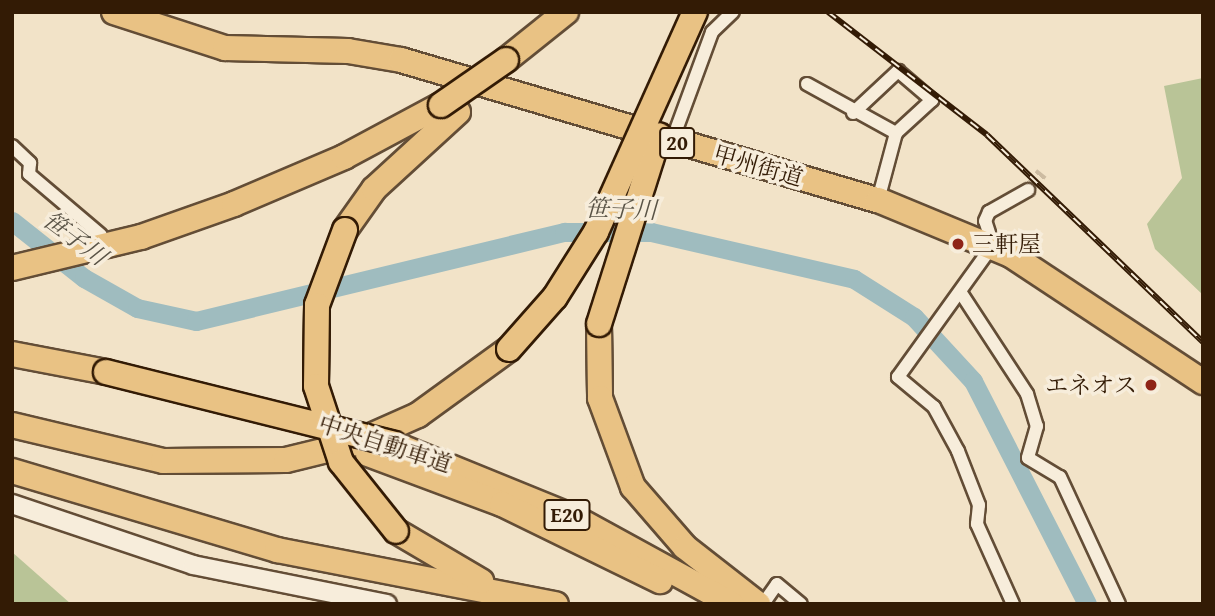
<!DOCTYPE html>
<meta charset="utf-8">
<style>
body{margin:0}
#map{position:relative;width:1215px;height:616px;overflow:hidden;background:#f2e3c8;font-family:"Gentium Book Plus","Noto Serif JP",serif}
div>[style]{position:absolute}
.green>*{inset:0;background:#b9c497}
.river>*{height:19px;margin:-9.5px;padding:0 9.5px;transform-origin:9.5px;border-radius:9.5px;background:#9fbcbf}
.street-tunnel>*{height:12px;margin-top:-6px;transform-origin:0;background:repeating-linear-gradient(90deg,#ccbba1 0 12px,transparent 0 18px)}
.roads{filter:drop-shadow(2px 0 #634d36) drop-shadow(-2px 0 #634d36) drop-shadow(0 2px #634d36) drop-shadow(0 -2px #634d36)}
.street>*{height:12px;margin:-6px;padding:0 6px;transform-origin:6px;border-radius:6px;background:#f7eddb}
.secondary>*{height:18px;margin:-9px;padding:0 9px;transform-origin:9px;border-radius:9px;background:#f7eddb}
.highway>*{height:24px;margin:-12px;padding:0 12px;transform-origin:12px;border-radius:12px;background:#e9c284}
.rail>*{height:6px;margin-top:-3px;transform-origin:0;background:repeating-linear-gradient(90deg,#f7eddb 0 10px,#331b05 0 20px);box-sizing:border-box;border-block:2px solid #331b05}
.bridges{filter:drop-shadow(2px 0 #331b05) drop-shadow(-2px 0 #331b05) drop-shadow(0 2px #331b05) drop-shadow(0 -2px #331b05)}
.highway-bridge>*{height:24px;margin:-12px;padding:0 12px;transform-origin:12px;border-radius:12px;background:#e9c284}
.dots>*{width:19px;height:19px;translate:-50% -50%;box-sizing:border-box;border:4px solid #f7eddb;border-radius:50%}
span{translate:-50% -50%;white-space:nowrap;text-align:center;line-height:1.15;-webkit-text-stroke:7px #f7eddb;paint-order:stroke}
.shield-label span{padding:2px 5px;background:#f7eddb;border:2px solid;border-radius:5px;-webkit-text-stroke-width:0}
.shield-label{font-size:21px;color:#331b05;font-weight:700}
.street-label{font-size:23px;color:#331b05}
.poi-label{font-size:23px;color:#331b05}
.left{translate:0 -50%;text-align:left}
.right{translate:-100% -50%;text-align:right}
.water-label{font-size:24px;color:#595346;font-style:italic}
.frame{position:absolute;inset:0;border:14px solid #331b05;pointer-events:none}
</style>
<div id="map">
<div class="green">
<i style="clip-path:polygon(1203px 78px,1203px 295px,1155px 249px,1147px 224px,1182px 178px,1164px 86px)"></i>
<i style="clip-path:polygon(12px 552px,71px 604px,12px 604px)"></i>
</div>
<div class="river">
<i style="left:12px;top:221px;width:92px;rotate:38.4deg"></i>
<i style="left:84px;top:278px;width:61px;rotate:29.5deg"></i>
<i style="left:137px;top:308px;width:60px;rotate:12.4deg"></i>
<i style="left:196px;top:321px;width:379px;rotate:-13.6deg"></i>
<i style="left:564px;top:232px;width:87px"></i>
<i style="left:651px;top:232px;width:208px;rotate:13deg"></i>
<i style="left:854px;top:279px;width:71px;rotate:32.3deg"></i>
<i style="left:914px;top:317px;width:87px;rotate:47.3deg"></i>
<i style="left:973px;top:381px;width:250px;rotate:62.9deg"></i>
</div>
<div class="street-tunnel">
<i style="left:1028px;top:190px;width:22px;rotate:-51deg"></i>
</div>
<div class="roads">
<div class="street">
<i style="left:807px;top:84px;width:102px;rotate:28.8deg"></i>
<i style="left:896px;top:133px;width:69px;rotate:105deg"></i>
<i style="left:853px;top:113px;width:62px;rotate:-43deg"></i>
<i style="left:898px;top:71px;width:45px;rotate:40.5deg"></i>
<i style="left:932px;top:100px;width:49px;rotate:137.5deg"></i>
<i style="left:672px;top:141px;width:116px;rotate:-69.8deg"></i>
<i style="left:712px;top:32px;width:29px;rotate:-44deg"></i>
<i style="left:12px;top:146px;width:25px;rotate:43deg"></i>
<i style="left:30px;top:163px;width:11px;rotate:95deg"></i>
<i style="left:29px;top:174px;width:94px;rotate:40.3deg"></i>
<i style="left:961px;top:293px;width:121px;rotate:56.8deg"></i>
<i style="left:1027px;top:394px;width:34px;rotate:73deg"></i>
<i style="left:1037px;top:426px;width:33px;rotate:106deg"></i>
<i style="left:1028px;top:458px;width:37px;rotate:31deg"></i>
<i style="left:1060px;top:477px;width:140px;rotate:65.1deg"></i>
<i style="left:763px;top:604px;width:24px;rotate:-55deg"></i>
<i style="left:777px;top:584px;width:31px;rotate:40deg"></i>
<i style="left:1013px;top:604px;width:88px;rotate:-114.2deg"></i>
<i style="left:977px;top:524px;width:19px;rotate:-84deg"></i>
<i style="left:979px;top:505px;width:58px;rotate:-111.3deg"></i>
<i style="left:958px;top:451px;width:50px;rotate:-118.6deg"></i>
<i style="left:934px;top:407px;width:47px;rotate:-140.2deg"></i>
<i style="left:898px;top:377px;width:163px;rotate:-54.3deg"></i>
<i style="left:993px;top:245px;width:25px;rotate:-108deg"></i>
<i style="left:985px;top:221px;width:10px;rotate:-66deg"></i>
<i style="left:989px;top:212px;width:45px;rotate:-29.4deg"></i>
</div>
<div class="secondary">
<i style="left:12px;top:504px;width:191px;rotate:18.6deg"></i>
<i style="left:193px;top:565px;width:198px;rotate:11.4deg"></i>
</div>
<div class="highway">
<i style="left:114px;top:12px;width:117px;rotate:18deg"></i>
<i style="left:225px;top:48px;width:123px;rotate:1.4deg"></i>
<i style="left:348px;top:51px;width:54px;rotate:9.6deg"></i>
<i style="left:401px;top:60px;width:497px;rotate:16.4deg"></i>
<i style="left:878px;top:200px;width:144px;rotate:22.5deg"></i>
<i style="left:1011px;top:255px;width:230px;rotate:33.5deg"></i>
<i style="left:506px;top:60px;width:77px;rotate:-38.7deg"></i>
<i style="left:345px;top:230px;width:50px;rotate:-54.7deg"></i>
<i style="left:374px;top:189px;width:114px;rotate:-42.5deg"></i>
<i style="left:12px;top:268px;width:133px;rotate:-13.5deg"></i>
<i style="left:141px;top:237px;width:99px;rotate:-19.5deg"></i>
<i style="left:234px;top:204px;width:120px;rotate:-23.1deg"></i>
<i style="left:344px;top:157px;width:110px;rotate:-28.2deg"></i>
<i style="left:599px;top:324px;width:74px;rotate:89.2deg"></i>
<i style="left:600px;top:398px;width:95px;rotate:69.7deg"></i>
<i style="left:633px;top:487px;width:79px;rotate:49.1deg"></i>
<i style="left:685px;top:547px;width:93px;rotate:38deg"></i>
<i style="left:12px;top:354px;width:96px;rotate:10.8deg"></i>
<i style="left:12px;top:425px;width:155px;rotate:13.4deg"></i>
<i style="left:163px;top:461px;width:123px;rotate:-0.5deg"></i>
<i style="left:286px;top:460px;width:71px;rotate:-13.8deg"></i>
<i style="left:355px;top:443px;width:69px;rotate:-24deg"></i>
<i style="left:418px;top:415px;width:112px;rotate:-36deg"></i>
<i style="left:394px;top:444px;width:193px;rotate:22.2deg"></i>
<i style="left:573px;top:517px;width:181px;rotate:28.7deg"></i>
<i style="left:368px;top:454px;width:143px;rotate:20.5deg"></i>
<i style="left:502px;top:504px;width:176px;rotate:26deg"></i>
<i style="left:12px;top:471px;width:277px;rotate:16.6deg"></i>
<i style="left:277px;top:550px;width:284px;rotate:11deg"></i>
<i style="left:396px;top:531px;width:99px;rotate:30.5deg"></i>
</div>
</div>
<div class="rail">
<i style="left:828px;top:12px;width:201px;rotate:37.7deg"></i>
<i style="left:987px;top:135px;width:299px;rotate:43.8deg"></i>
</div>
<div class="bridges">
<div class="highway-bridge">
<i style="left:441px;top:105px;width:79px;rotate:-34.7deg"></i>
<i style="left:345px;top:230px;width:80px;rotate:110.5deg"></i>
<i style="left:317px;top:305px;width:81px;rotate:90.7deg"></i>
<i style="left:316px;top:386px;width:80px;rotate:71.8deg"></i>
<i style="left:341px;top:462px;width:88px;rotate:51.4deg"></i>
<i style="left:599px;top:324px;width:198px;rotate:-72.4deg"></i>
<i style="left:509px;top:349px;width:69px;rotate:-48.5deg"></i>
<i style="left:555px;top:297px;width:77px;rotate:-57.8deg"></i>
<i style="left:596px;top:232px;width:241px;rotate:-65.8deg"></i>
<i style="left:106px;top:372px;width:297px;rotate:14deg"></i>
</div>
</div>
<div class="dots">
<i style="left:958px;top:244px;background:#8f2418"></i>
<i style="left:1151px;top:385px;background:#8f2418"></i>
</div>
<div class="shield-label">
<span style="left:677px;top:143px">20</span>
<span style="left:567px;top:515px">E20</span>
</div>
<div class="street-label">
<span style="left:758px;top:166px;rotate:16deg">甲州街道</span>
<span style="left:385px;top:444px;rotate:18deg">中央自動車道</span>
</div>
<div class="poi-label">
<span class="left" style="left:972px;top:244px">三軒屋</span>
<span class="right" style="left:1137px;top:385px">エネオス</span>
</div>
<div class="water-label">
<span style="left:621px;top:209px;rotate:2deg">笹子川</span>
<span style="left:75px;top:238px;rotate:37deg">笹子川</span>
</div>
<div class="frame"></div>
</div>
